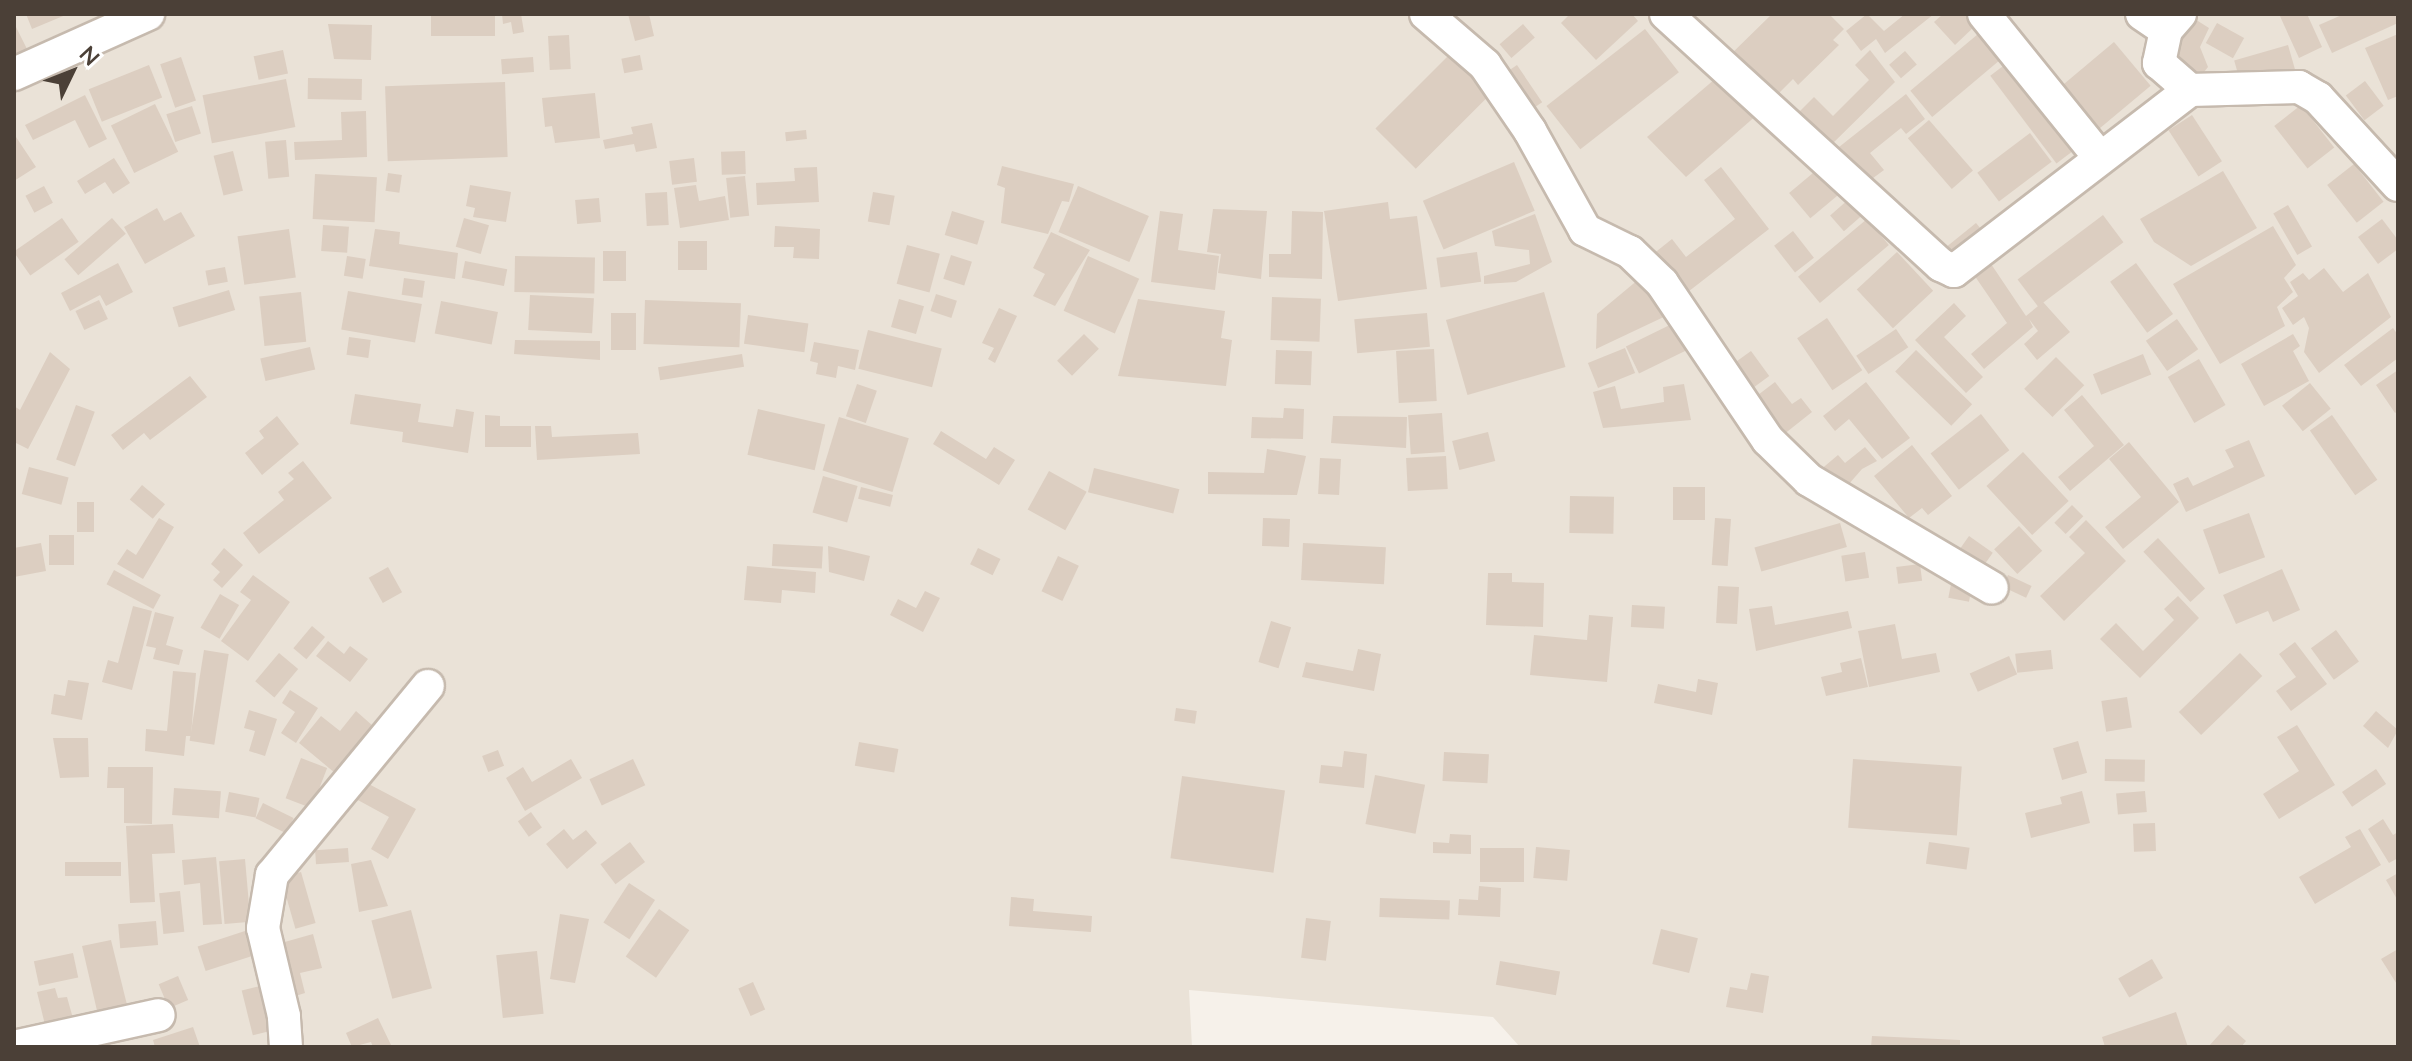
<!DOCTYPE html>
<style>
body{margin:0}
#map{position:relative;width:2412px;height:1061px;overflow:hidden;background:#f6f1ea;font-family:Lato,sans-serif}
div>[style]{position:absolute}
.residential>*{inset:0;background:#eae2d7}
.building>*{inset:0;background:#dccec1;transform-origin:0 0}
.roads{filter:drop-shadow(2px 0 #c6baae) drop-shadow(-2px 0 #c6baae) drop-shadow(0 2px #c6baae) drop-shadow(0 -2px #c6baae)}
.minor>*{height:32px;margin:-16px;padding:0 16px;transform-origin:16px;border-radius:16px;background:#fff}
span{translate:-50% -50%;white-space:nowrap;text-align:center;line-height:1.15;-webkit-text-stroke:8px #fff;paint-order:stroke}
.frame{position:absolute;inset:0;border:16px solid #4b4037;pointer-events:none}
.north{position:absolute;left:32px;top:32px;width:80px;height:80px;-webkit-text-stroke:6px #fff;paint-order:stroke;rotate:47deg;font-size:22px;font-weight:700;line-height:32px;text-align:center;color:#4b4037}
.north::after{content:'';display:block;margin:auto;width:28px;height:36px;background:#4b4037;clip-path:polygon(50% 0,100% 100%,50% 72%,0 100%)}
</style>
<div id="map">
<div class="residential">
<i style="clip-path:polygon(14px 14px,2398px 14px,2398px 1047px,1520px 1047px,1493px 1017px,1189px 990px,1192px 1047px,14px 1047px)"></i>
</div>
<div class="building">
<i style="clip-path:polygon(26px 14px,68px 14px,32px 29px)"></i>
<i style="left:431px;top:14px;width:64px;height:22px"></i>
<i style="clip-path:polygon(502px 14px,521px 14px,524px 32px,513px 34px,511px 22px,503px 24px)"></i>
<i style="clip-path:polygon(628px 14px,649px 14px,654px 36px,635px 41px)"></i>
<i style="clip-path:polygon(1570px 14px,1632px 14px,1638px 21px,1596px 60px,1561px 23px)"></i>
<i style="clip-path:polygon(1772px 14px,1829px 14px,1844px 29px,1833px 40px,1839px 45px,1798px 85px,1793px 79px,1769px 103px,1726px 59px)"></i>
<i style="clip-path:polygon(1867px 14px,1884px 31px,1905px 14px,1934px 14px,1885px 53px,1876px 39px,1861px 51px,1846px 31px)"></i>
<i style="clip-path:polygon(1943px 14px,1968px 14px,1977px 24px,1955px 45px,1934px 22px)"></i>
<i style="clip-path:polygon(2279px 14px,2307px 14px,2322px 47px,2299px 58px)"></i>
<i style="clip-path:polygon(2344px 14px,2398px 14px,2398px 23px,2332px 53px,2319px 25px)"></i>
<i style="clip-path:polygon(2190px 16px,2209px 28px,2200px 47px,2208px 67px,2200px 77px,2173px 50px)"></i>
<i style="clip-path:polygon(14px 23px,29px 53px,14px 60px)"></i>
<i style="left:2217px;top:23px;width:31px;height:23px;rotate:29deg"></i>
<i style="clip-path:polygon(328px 24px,372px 25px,371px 60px,334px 59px)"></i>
<i style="left:1523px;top:24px;width:18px;height:31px;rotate:49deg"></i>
<i style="left:1990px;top:24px;width:34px;height:104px;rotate:50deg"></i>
<i style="left:1645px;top:29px;width:55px;height:125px;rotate:52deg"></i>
<i style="clip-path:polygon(2398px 34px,2398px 96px,2388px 100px,2365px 48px)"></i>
<i style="left:569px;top:35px;width:34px;height:21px;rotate:87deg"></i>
<i style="left:2114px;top:42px;width:57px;height:75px;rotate:50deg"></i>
<i style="left:2288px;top:45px;width:25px;height:56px;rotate:74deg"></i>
<i style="left:283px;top:50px;width:24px;height:30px;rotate:78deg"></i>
<i style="clip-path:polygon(1870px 50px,1895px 82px,1828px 148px,1795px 116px,1814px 97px,1833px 116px,1869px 80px,1855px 65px)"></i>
<i style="left:1905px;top:51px;width:18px;height:21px;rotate:49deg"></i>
<i style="left:640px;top:55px;width:15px;height:19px;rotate:79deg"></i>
<i style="left:1449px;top:55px;width:57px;height:104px;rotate:45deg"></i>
<i style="left:181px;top:57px;width:46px;height:22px;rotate:71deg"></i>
<i style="left:533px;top:57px;width:15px;height:32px;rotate:86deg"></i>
<i style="left:2015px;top:57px;width:110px;height:31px;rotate:53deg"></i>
<i style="left:149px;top:65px;width:35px;height:65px;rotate:68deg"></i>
<i style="left:1517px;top:65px;width:45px;height:17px;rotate:56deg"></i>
<i style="left:308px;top:78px;width:54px;height:21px;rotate:1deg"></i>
<i style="left:286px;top:79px;width:49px;height:85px;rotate:79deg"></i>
<i style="clip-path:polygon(1715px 79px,1758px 114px,1686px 177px,1647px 137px)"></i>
<i style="left:2365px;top:81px;width:31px;height:24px;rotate:53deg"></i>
<i style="left:505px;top:82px;width:75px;height:120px;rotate:88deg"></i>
<i style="clip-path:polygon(595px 93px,600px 138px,555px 143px,552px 126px,545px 127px,542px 98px)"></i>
<i style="clip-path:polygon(1906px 94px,1925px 119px,1906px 134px,1901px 128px,1870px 153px,1884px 170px,1861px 187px,1834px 151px)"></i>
<i style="clip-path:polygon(85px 95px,107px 139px,89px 148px,75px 120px,33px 140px,25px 125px)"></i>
<i style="left:155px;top:104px;width:53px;height:49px;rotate:64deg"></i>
<i style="left:2301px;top:105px;width:54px;height:34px;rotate:52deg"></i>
<i style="left:192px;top:106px;width:29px;height:27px;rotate:72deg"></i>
<i style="clip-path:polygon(366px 111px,367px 157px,295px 160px,294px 142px,342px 140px,341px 112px)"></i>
<i style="left:2192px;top:115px;width:55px;height:28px;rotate:57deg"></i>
<i style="left:1929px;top:120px;width:67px;height:28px;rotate:49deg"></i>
<i style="clip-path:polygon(652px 123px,657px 148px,636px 152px,634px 144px,605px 149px,603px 140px,633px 134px,631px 127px)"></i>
<i style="left:806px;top:130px;width:9px;height:21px;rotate:84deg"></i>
<i style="left:2030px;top:133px;width:36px;height:66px;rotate:53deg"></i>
<i style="clip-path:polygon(14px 134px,36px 167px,14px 181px)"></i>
<i style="left:286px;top:140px;width:37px;height:21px;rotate:85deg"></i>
<i style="left:233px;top:151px;width:41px;height:20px;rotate:76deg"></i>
<i style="left:745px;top:151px;width:23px;height:24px;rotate:88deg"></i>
<i style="clip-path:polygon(114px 158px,130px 183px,113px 194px,105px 182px,85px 194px,77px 181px)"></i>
<i style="left:694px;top:158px;width:24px;height:25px;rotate:83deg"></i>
<i style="left:1514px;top:162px;width:53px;height:99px;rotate:67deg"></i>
<i style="left:2354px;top:164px;width:48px;height:34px;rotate:52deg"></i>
<i style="clip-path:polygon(1002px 166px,1074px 184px,1069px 202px,1062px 201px,1048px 234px,1001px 223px,1005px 188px,997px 185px)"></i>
<i style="clip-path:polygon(817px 167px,819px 202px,757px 205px,756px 183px,795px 181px,794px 168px)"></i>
<i style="clip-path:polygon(1721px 167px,1769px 229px,1684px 295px,1652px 255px,1672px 239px,1686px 257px,1735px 219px,1704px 180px)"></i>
<i style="left:1819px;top:168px;width:33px;height:39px;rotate:50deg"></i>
<i style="clip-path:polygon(2223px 171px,2257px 228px,2191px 266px,2154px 242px,2140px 219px)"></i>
<i style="left:388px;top:173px;width:14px;height:18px;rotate:8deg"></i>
<i style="left:315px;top:174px;width:62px;height:45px;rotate:3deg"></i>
<i style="left:745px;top:176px;width:40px;height:19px;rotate:84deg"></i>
<i style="clip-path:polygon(470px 185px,511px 192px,506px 222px,473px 217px,475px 208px,466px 206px)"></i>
<i style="clip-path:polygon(696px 185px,699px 201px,725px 196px,729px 220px,680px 228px,674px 188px)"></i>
<i style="left:44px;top:186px;width:19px;height:21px;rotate:62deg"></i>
<i style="left:1078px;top:186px;width:77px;height:50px;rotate:23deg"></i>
<i style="left:667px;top:192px;width:33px;height:22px;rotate:87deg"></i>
<i style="left:873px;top:192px;width:22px;height:30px;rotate:10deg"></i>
<i style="left:599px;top:198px;width:24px;height:24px;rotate:85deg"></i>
<i style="left:1849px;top:199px;width:21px;height:25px;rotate:49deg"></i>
<i style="clip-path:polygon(1388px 202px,1390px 219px,1417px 216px,1427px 289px,1338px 301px,1324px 211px)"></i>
<i style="left:2288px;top:205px;width:48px;height:17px;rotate:60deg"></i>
<i style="clip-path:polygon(157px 208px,164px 221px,181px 212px,195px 236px,145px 264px,124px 227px)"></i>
<i style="clip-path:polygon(1213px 209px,1267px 211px,1261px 279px,1218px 273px,1221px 254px,1207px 252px)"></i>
<i style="left:952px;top:211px;width:34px;height:25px;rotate:17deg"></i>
<i style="clip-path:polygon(1160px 211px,1183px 214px,1178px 250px,1219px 256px,1215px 290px,1151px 282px)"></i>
<i style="clip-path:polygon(1292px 211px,1323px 212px,1322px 279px,1269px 277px,1269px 254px,1291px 254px)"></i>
<i style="clip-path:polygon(1535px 214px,1552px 262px,1516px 282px,1484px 284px,1484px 276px,1530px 264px,1529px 250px,1495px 246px,1492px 231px)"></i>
<i style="left:2103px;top:215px;width:34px;height:107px;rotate:53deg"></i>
<i style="left:62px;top:218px;width:29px;height:59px;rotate:55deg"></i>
<i style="left:112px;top:218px;width:21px;height:63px;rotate:49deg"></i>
<i style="left:464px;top:218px;width:26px;height:30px;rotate:16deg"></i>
<i style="left:1867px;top:219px;width:34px;height:90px;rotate:50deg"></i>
<i style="clip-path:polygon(2382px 219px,2398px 240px,2398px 249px,2378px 264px,2358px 237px)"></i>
<i style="left:1976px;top:223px;width:21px;height:43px;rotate:51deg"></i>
<i style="left:323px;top:225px;width:26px;height:26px;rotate:4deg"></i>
<i style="clip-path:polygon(775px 226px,820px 229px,819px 259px,793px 258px,794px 247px,774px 247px)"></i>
<i style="clip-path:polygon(2273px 226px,2296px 265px,2284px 278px,2293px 292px,2277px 307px,2285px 326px,2220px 364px,2173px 284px)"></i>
<i style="left:289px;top:229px;width:49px;height:52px;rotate:82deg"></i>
<i style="clip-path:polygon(375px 229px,400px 232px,399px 244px,458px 253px,455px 279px,369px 266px)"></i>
<i style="left:1793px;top:231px;width:34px;height:24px;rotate:52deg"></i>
<i style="clip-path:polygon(1051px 232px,1090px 250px,1055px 306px,1033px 296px,1045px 274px,1033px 268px)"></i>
<i style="left:707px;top:241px;width:29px;height:29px;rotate:90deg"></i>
<i style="left:907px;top:245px;width:34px;height:40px;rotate:15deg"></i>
<i style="left:603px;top:251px;width:23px;height:30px"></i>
<i style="left:1477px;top:252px;width:30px;height:41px;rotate:82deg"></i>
<i style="left:1897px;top:252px;width:53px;height:55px;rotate:47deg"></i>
<i style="left:951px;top:255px;width:22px;height:25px;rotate:18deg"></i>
<i style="left:347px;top:256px;width:19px;height:20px;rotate:9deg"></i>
<i style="left:515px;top:256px;width:80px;height:36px;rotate:1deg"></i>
<i style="left:1088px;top:256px;width:56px;height:60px;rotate:24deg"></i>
<i style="clip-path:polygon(1987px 258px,2026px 316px,2043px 302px,2070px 332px,2037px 360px,2024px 344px,2038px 331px,2029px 319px,2033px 327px,1984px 369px,1971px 354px,2007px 323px,1972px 272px)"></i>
<i style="left:465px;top:261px;width:43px;height:17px;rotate:11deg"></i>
<i style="clip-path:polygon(118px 263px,133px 292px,106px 306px,100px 295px,70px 311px,61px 293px)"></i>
<i style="left:2136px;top:263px;width:63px;height:32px;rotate:54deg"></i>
<i style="left:225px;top:267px;width:15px;height:20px;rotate:79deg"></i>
<i style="clip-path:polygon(2324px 268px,2343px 292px,2368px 273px,2391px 317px,2319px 373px,2304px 352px,2309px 328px,2304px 317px,2293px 325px,2282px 308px,2298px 296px,2290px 282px,2303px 273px,2309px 280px)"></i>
<i style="clip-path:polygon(1645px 274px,1670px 314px,1596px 349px,1597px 314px)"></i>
<i style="left:404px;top:278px;width:21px;height:17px;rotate:8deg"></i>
<i style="left:229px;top:290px;width:21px;height:59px;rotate:73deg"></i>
<i style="left:348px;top:291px;width:75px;height:39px;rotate:10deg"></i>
<i style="left:301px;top:292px;width:50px;height:42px;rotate:84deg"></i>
<i style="left:1544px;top:292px;width:78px;height:102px;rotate:74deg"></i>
<i style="left:936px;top:294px;width:22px;height:18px;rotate:18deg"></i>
<i style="left:530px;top:295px;width:64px;height:35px;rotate:3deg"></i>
<i style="left:1272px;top:297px;width:49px;height:43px;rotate:2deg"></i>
<i style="left:899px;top:299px;width:26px;height:29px;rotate:16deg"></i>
<i style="clip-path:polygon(1138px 299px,1225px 311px,1221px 338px,1232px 340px,1226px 386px,1118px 376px)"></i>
<i style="left:99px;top:300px;width:21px;height:26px;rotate:65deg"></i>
<i style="left:645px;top:300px;width:96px;height:44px;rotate:2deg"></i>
<i style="left:441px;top:301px;width:58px;height:33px;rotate:11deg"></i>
<i style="clip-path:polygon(1954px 303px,1966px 316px,1944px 337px,1983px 377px,1966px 393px,1915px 340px)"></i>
<i style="clip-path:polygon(999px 308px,1017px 316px,995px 363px,988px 359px,994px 348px,982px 343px)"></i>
<i style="left:611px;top:313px;width:25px;height:37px"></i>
<i style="left:1427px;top:313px;width:34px;height:73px;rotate:85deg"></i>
<i style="left:748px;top:315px;width:61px;height:29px;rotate:8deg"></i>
<i style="left:1827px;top:318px;width:63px;height:36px;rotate:56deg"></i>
<i style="left:2177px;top:319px;width:37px;height:38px;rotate:55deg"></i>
<i style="left:1678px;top:321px;width:30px;height:58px;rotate:64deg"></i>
<i style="clip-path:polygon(2393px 328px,2398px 335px,2398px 358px,2361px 386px,2344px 365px)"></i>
<i style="left:1896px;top:329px;width:22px;height:48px;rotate:56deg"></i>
<i style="left:868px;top:330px;width:76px;height:40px;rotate:14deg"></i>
<i style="left:1084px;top:334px;width:21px;height:38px;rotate:45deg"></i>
<i style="clip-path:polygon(2293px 334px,2300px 346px,2293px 351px,2309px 381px,2264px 406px,2241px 364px)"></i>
<i style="left:349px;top:337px;width:22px;height:18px;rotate:8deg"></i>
<i style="clip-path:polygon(515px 340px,600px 341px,600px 360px,514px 354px)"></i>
<i style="clip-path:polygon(814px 342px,859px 350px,855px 370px,838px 366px,836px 378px,816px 374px,818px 363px,810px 361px)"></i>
<i style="left:310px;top:347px;width:23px;height:51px;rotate:77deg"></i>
<i style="left:1625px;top:348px;width:27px;height:40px;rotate:68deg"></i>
<i style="left:1434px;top:349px;width:52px;height:38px;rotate:87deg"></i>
<i style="left:1276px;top:350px;width:36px;height:34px;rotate:2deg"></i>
<i style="left:1916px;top:350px;width:78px;height:30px;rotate:44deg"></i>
<i style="left:1751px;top:351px;width:31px;height:24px;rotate:54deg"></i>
<i style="clip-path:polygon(50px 352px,70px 369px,28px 449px,14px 442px,14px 406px,20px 410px)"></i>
<i style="left:742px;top:354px;width:13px;height:85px;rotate:81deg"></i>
<i style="left:2143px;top:354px;width:22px;height:54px;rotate:68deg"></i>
<i style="left:2056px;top:357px;width:40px;height:45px;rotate:45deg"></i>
<i style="left:2199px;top:359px;width:53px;height:36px;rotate:60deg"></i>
<i style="clip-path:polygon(2398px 370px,2398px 411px,2395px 413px,2376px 385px)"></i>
<i style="clip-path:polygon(190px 376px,207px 397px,150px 440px,144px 433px,123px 450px,111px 435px)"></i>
<i style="clip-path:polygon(1775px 382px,1792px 404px,1801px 398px,1812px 412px,1783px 435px,1754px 398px)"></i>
<i style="clip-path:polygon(1866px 382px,1910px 438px,1882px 459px,1849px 419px,1835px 431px,1823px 416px)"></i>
<i style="left:2310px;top:383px;width:33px;height:36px;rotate:51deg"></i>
<i style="left:857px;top:384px;width:21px;height:34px;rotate:19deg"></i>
<i style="clip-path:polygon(1684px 384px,1691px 420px,1603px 428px,1593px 392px,1615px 386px,1621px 409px,1664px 402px,1663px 387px)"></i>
<i style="clip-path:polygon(355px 394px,421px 404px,418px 422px,453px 427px,456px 409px,474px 412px,468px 453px,402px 442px,403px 432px,350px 424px)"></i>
<i style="clip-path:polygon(2082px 395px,2124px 445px,2070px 491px,2058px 477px,2094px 446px,2064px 410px)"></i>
<i style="left:76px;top:405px;width:20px;height:58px;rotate:20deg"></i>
<i style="clip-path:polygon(1284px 408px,1304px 409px,1303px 439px,1251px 438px,1252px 417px,1283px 418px)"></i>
<i style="left:758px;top:409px;width:69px;height:47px;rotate:13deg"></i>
<i style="left:1442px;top:413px;width:39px;height:34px;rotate:86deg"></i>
<i style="left:1981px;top:414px;width:46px;height:64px;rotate:52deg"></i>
<i style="clip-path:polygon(485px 415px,500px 416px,500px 426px,531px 426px,531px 447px,485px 447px)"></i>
<i style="left:2332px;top:415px;width:79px;height:27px;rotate:55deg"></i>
<i style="clip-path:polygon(277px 416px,299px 444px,262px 475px,245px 453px,264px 438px,259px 431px)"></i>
<i style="clip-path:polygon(1333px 416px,1407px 417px,1406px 448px,1331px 443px)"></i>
<i style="left:839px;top:417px;width:73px;height:56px;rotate:17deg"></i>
<i style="clip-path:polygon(535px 426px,551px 426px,552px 437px,638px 433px,640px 454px,537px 460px)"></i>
<i style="clip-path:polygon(941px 431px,986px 459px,994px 447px,1015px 460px,999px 485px,933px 444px)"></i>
<i style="left:1488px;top:432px;width:30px;height:37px;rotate:76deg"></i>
<i style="clip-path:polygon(2249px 440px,2265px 476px,2186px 512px,2173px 484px,2188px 477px,2193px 486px,2234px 467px,2225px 450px)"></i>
<i style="clip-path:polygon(2129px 442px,2179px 502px,2123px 549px,2105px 527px,2141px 497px,2109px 459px)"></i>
<i style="clip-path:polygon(1912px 445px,1952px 496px,1928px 515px,1922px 508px,1909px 518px,1874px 476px)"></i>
<i style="clip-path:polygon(1865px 447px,1877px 461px,1862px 469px,1841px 493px,1819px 471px,1838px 455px,1845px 463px)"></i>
<i style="clip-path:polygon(1267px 449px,1306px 456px,1297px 495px,1208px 494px,1208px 472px,1264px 473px)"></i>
<i style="left:2023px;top:452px;width:67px;height:50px;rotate:47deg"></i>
<i style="left:1446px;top:456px;width:33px;height:40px;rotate:87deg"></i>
<i style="left:1320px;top:458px;width:21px;height:36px;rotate:3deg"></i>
<i style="clip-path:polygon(303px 461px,332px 498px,259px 554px,243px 533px,284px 500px,278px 492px,294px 479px,288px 473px)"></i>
<i style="left:29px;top:467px;width:41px;height:28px;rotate:15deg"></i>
<i style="left:1094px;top:468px;width:88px;height:25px;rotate:14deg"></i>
<i style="left:1049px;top:471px;width:43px;height:44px;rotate:29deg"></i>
<i style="left:823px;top:476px;width:36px;height:38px;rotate:16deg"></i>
<i style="left:142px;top:485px;width:30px;height:19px;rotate:40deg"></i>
<i style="left:861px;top:487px;width:33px;height:12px;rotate:14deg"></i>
<i style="left:1673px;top:487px;width:32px;height:33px"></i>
<i style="left:1570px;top:496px;width:44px;height:37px;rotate:1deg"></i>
<i style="left:77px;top:502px;width:17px;height:30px"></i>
<i style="left:2072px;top:505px;width:16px;height:25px;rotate:45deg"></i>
<i style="left:2249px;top:513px;width:47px;height:49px;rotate:70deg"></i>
<i style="clip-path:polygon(159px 518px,174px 527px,143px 579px,117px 564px,127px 549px,136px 555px)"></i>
<i style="left:1263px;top:518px;width:27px;height:28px;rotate:2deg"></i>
<i style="left:1715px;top:518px;width:16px;height:47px;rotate:4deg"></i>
<i style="clip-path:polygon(2086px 520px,2126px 561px,2064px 621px,2040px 596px,2085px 553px,2069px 537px)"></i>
<i style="left:1840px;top:523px;width:25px;height:89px;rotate:74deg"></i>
<i style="left:2019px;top:526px;width:34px;height:34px;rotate:47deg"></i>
<i style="left:74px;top:535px;width:30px;height:25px;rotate:90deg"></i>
<i style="left:1969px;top:536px;width:29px;height:26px;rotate:35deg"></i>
<i style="left:2158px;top:538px;width:69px;height:20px;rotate:47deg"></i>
<i style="clip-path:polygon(41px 543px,46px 571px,14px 577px,14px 548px)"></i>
<i style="left:1303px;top:543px;width:83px;height:37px;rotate:3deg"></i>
<i style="left:773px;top:544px;width:50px;height:22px;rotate:3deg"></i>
<i style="clip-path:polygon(828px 546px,870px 556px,864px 581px,829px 572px)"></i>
<i style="clip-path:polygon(224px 548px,243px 565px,222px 588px,213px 580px,220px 572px,211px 564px)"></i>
<i style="left:978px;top:548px;width:25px;height:18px;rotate:26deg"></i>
<i style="left:1865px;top:552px;width:26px;height:24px;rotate:81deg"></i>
<i style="left:1058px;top:556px;width:23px;height:39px;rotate:25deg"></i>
<i style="left:1920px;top:564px;width:17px;height:24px;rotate:83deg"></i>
<i style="clip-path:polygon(747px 566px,816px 572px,815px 593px,782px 590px,781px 603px,744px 600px)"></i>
<i style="left:388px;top:567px;width:29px;height:22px;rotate:61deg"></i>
<i style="clip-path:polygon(2282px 569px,2300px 610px,2273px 622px,2268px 611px,2236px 624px,2223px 595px)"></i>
<i style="left:114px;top:570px;width:53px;height:16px;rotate:28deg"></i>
<i style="clip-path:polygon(1488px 573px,1512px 573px,1512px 582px,1544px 583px,1543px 627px,1486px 625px)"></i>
<i style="clip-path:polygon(253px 575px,290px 602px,248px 661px,221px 641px,251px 600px,240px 592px)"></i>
<i style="left:2008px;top:575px;width:26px;height:13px;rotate:25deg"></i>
<i style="left:1951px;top:584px;width:21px;height:14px;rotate:11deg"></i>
<i style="left:1718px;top:586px;width:21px;height:37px;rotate:3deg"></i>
<i style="clip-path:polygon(925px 591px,940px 598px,923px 632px,890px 615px,898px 599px,916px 608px)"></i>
<i style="left:220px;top:594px;width:22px;height:39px;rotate:30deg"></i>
<i style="clip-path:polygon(2178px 596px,2199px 618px,2140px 678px,2100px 639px,2116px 623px,2143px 651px,2174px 620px,2164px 609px)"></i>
<i style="left:1632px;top:605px;width:33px;height:22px;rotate:3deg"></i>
<i style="clip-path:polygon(133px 606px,152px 611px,132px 690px,102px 682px,108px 660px,118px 663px)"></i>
<i style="clip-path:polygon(1772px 606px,1775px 625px,1848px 611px,1852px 628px,1756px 651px,1749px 609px)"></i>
<i style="clip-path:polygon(155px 612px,174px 617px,166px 645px,183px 650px,179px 665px,153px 659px,156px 648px,146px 646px)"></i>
<i style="clip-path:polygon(1589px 615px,1613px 617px,1607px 682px,1530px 675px,1534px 635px,1587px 640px)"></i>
<i style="left:1271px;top:621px;width:21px;height:43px;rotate:17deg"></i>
<i style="clip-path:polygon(1895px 624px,1902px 659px,1936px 653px,1940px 672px,1869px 687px,1858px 631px)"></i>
<i style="left:312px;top:626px;width:17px;height:29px;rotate:40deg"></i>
<i style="left:2336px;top:630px;width:39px;height:31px;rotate:54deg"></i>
<i style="clip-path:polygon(328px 641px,344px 654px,350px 646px,368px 659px,350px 682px,316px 656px)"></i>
<i style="clip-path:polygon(2295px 642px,2327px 684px,2291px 711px,2276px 691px,2296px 677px,2279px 654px)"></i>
<i style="clip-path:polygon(1358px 649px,1381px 654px,1374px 691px,1302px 677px,1306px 662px,1353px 671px)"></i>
<i style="left:204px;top:650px;width:25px;height:92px;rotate:9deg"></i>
<i style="left:2051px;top:650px;width:19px;height:36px;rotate:84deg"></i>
<i style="left:279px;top:653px;width:25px;height:37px;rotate:40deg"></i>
<i style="left:2240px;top:653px;width:32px;height:85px;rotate:46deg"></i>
<i style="left:2009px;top:656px;width:20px;height:43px;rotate:66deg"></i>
<i style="clip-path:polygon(1861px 658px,1868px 687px,1826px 696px,1821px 677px,1842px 672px,1840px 663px)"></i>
<i style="clip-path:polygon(173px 671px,196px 673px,191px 736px,186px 736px,184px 756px,145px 751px,146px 729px,167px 731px)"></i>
<i style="clip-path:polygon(1698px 679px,1718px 683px,1712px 715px,1654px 703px,1658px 684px,1696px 692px)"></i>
<i style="clip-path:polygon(68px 680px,89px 683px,82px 720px,51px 714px,54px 694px,65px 696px)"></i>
<i style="clip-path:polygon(290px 690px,318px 708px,296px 743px,281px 733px,295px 712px,282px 703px)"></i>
<i style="left:2127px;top:697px;width:31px;height:26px;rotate:81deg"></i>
<i style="left:1176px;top:708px;width:21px;height:13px;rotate:8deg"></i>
<i style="clip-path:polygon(249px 710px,277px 719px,265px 756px,249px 751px,255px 731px,244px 728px)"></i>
<i style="clip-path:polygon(356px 711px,373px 726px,335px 773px,299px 743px,321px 716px,340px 731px)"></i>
<i style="clip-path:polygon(2376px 711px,2398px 730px,2388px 748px,2363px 726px)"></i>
<i style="clip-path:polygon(2297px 725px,2335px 785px,2279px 819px,2263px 794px,2299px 771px,2277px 737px)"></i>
<i style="clip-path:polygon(53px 738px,88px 738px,89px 777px,60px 778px)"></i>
<i style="left:2078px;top:741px;width:33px;height:26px;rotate:74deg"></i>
<i style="left:859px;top:742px;width:40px;height:24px;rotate:10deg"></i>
<i style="left:498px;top:750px;width:17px;height:17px;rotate:69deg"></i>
<i style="clip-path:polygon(1344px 751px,1367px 754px,1364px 788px,1319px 783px,1321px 765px,1342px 767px)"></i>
<i style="left:1444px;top:752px;width:45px;height:29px;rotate:3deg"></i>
<i style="left:301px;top:758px;width:28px;height:43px;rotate:21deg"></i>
<i style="clip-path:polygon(571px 759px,582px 778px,525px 811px,506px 778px,523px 767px,532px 782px)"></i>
<i style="left:633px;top:759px;width:29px;height:48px;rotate:65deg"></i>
<i style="left:1853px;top:759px;width:109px;height:69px;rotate:4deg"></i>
<i style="left:2105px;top:759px;width:40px;height:22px;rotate:1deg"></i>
<i style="clip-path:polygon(108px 767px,153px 767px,152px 824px,124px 823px,124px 788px,107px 788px)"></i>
<i style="left:2376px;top:769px;width:18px;height:41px;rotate:56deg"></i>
<i style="left:1375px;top:775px;width:51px;height:50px;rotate:11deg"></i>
<i style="left:1182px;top:776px;width:104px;height:83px;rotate:8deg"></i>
<i style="clip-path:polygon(365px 782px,416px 809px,388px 859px,371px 849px,389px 817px,356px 799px)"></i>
<i style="left:174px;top:788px;width:47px;height:27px;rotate:4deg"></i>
<i style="clip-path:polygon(2082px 791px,2090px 823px,2031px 838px,2025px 813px,2062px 804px,2060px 797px)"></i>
<i style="left:2145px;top:791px;width:21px;height:29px;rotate:85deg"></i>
<i style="left:229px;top:792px;width:31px;height:20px;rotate:11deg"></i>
<i style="left:263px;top:803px;width:34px;height:17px;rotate:26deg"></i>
<i style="left:531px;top:812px;width:19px;height:16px;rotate:55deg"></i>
<i style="clip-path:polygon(2383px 819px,2393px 835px,2398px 832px,2398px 858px,2389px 863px,2368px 829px)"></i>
<i style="left:2155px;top:823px;width:28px;height:22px;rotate:88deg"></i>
<i style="clip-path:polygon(173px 824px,175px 853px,152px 854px,155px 902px,130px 903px,126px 826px)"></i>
<i style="clip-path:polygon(564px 829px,573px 840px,586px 830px,597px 843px,567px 869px,546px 844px)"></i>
<i style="clip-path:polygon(2360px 829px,2381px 865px,2315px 904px,2299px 877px,2351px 847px,2345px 837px)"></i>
<i style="clip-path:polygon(1450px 834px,1471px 835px,1471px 854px,1433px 853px,1433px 842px,1449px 843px)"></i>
<i style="left:630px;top:842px;width:25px;height:37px;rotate:53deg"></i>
<i style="left:1929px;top:842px;width:41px;height:22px;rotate:8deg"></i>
<i style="left:1536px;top:847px;width:34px;height:31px;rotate:5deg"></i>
<i style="left:348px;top:848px;width:14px;height:33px;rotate:86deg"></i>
<i style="left:1480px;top:848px;width:44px;height:34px"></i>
<i style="clip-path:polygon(216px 857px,222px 924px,203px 925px,200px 883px,184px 885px,182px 860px)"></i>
<i style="left:245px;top:859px;width:63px;height:26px;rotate:85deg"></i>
<i style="clip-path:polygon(371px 860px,388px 906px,359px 912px,351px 864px)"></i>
<i style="left:65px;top:862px;width:56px;height:14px"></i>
<i style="left:301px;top:872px;width:53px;height:21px;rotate:74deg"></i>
<i style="clip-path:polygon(2398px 873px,2398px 901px,2386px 880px)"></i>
<i style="left:629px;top:883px;width:31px;height:47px;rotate:33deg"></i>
<i style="clip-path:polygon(1479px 886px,1501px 888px,1500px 917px,1458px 915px,1459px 899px,1478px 900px)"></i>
<i style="left:180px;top:891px;width:41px;height:21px;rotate:84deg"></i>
<i style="clip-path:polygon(1011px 897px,1034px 899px,1033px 911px,1092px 916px,1091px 932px,1009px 926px)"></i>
<i style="left:1380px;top:898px;width:70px;height:19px;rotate:2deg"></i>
<i style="left:659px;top:909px;width:37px;height:58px;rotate:35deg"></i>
<i style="left:411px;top:910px;width:81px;height:41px;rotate:75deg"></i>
<i style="clip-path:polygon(560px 914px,589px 919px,575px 983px,550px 979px)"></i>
<i style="left:1306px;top:918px;width:25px;height:40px;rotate:7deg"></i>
<i style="left:156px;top:921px;width:24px;height:38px;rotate:85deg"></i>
<i style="left:1661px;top:929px;width:38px;height:36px;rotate:14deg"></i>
<i style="left:248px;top:930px;width:26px;height:53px;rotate:72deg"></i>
<i style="clip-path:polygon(313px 934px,322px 968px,300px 973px,305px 993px,289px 998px,274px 945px)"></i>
<i style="clip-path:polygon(111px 940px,130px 1017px,98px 1015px,82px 946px)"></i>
<i style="clip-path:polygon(2398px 949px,2398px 986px,2381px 959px)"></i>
<i style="left:537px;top:951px;width:63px;height:41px;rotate:84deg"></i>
<i style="left:73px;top:953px;width:25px;height:40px;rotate:78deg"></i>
<i style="left:2152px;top:959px;width:22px;height:39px;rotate:60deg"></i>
<i style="left:1500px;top:961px;width:61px;height:24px;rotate:10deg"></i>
<i style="clip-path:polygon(1751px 973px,1769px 976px,1763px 1013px,1726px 1007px,1730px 987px,1747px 990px)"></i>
<i style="left:178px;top:976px;width:26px;height:21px;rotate:67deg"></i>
<i style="left:753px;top:982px;width:30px;height:16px;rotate:66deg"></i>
<i style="left:264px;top:985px;width:46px;height:23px;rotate:76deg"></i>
<i style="clip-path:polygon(55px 988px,58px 998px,67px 997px,74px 1022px,46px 1029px,37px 992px)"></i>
<i style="clip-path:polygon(2176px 1012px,2188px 1047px,2105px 1047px,2102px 1037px)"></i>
<i style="clip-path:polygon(378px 1018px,392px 1047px,373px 1047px,371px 1042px,352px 1047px,346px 1033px)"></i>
<i style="clip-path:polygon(2228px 1025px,2246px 1041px,2241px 1047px,2208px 1047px)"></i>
<i style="clip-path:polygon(193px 1027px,200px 1047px,155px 1047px,153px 1040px)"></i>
<i style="clip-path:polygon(1872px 1036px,1960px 1040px,1960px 1047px,1871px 1047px)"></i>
</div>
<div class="roads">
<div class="minor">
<i style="left:1426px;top:14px;width:78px;rotate:40.8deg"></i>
<i style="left:1485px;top:65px;width:80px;rotate:55.7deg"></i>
<i style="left:1530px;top:131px;width:113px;rotate:60.9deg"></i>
<i style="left:1585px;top:230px;width:50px;rotate:26.1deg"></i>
<i style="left:1630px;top:252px;width:45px;rotate:44.1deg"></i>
<i style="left:1662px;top:283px;width:189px;rotate:56deg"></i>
<i style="left:1768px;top:440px;width:57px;rotate:44.3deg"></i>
<i style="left:1809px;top:480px;width:212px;rotate:30.5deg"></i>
<i style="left:1666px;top:14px;width:372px;rotate:42.4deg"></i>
<i style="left:1941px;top:265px;width:14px;rotate:25deg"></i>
<i style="left:1954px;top:271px;width:297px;rotate:-37.5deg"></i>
<i style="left:2190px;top:90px;width:109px;rotate:-1.6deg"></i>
<i style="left:2299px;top:87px;width:22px;rotate:30deg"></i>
<i style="left:2318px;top:98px;width:118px;rotate:47.4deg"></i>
<i style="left:1984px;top:14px;width:185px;rotate:51.1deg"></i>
<i style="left:2142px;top:14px;width:29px;rotate:34deg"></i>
<i style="left:2180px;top:14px;width:21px;rotate:131deg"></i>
<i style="left:2166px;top:30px;width:34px;rotate:102deg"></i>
<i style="left:2159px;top:63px;width:41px;rotate:41.1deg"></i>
<i style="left:14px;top:74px;width:147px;rotate:-24.1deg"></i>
<i style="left:14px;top:1047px;width:148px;rotate:-12.4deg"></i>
<i style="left:286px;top:1047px;width:31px;rotate:-94deg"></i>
<i style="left:284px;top:1016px;width:90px;rotate:-103.4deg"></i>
<i style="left:263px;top:928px;width:54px;rotate:-80.4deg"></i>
<i style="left:272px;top:875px;width:245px;rotate:-50.5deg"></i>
</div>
</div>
<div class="frame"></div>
<div class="north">N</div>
</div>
